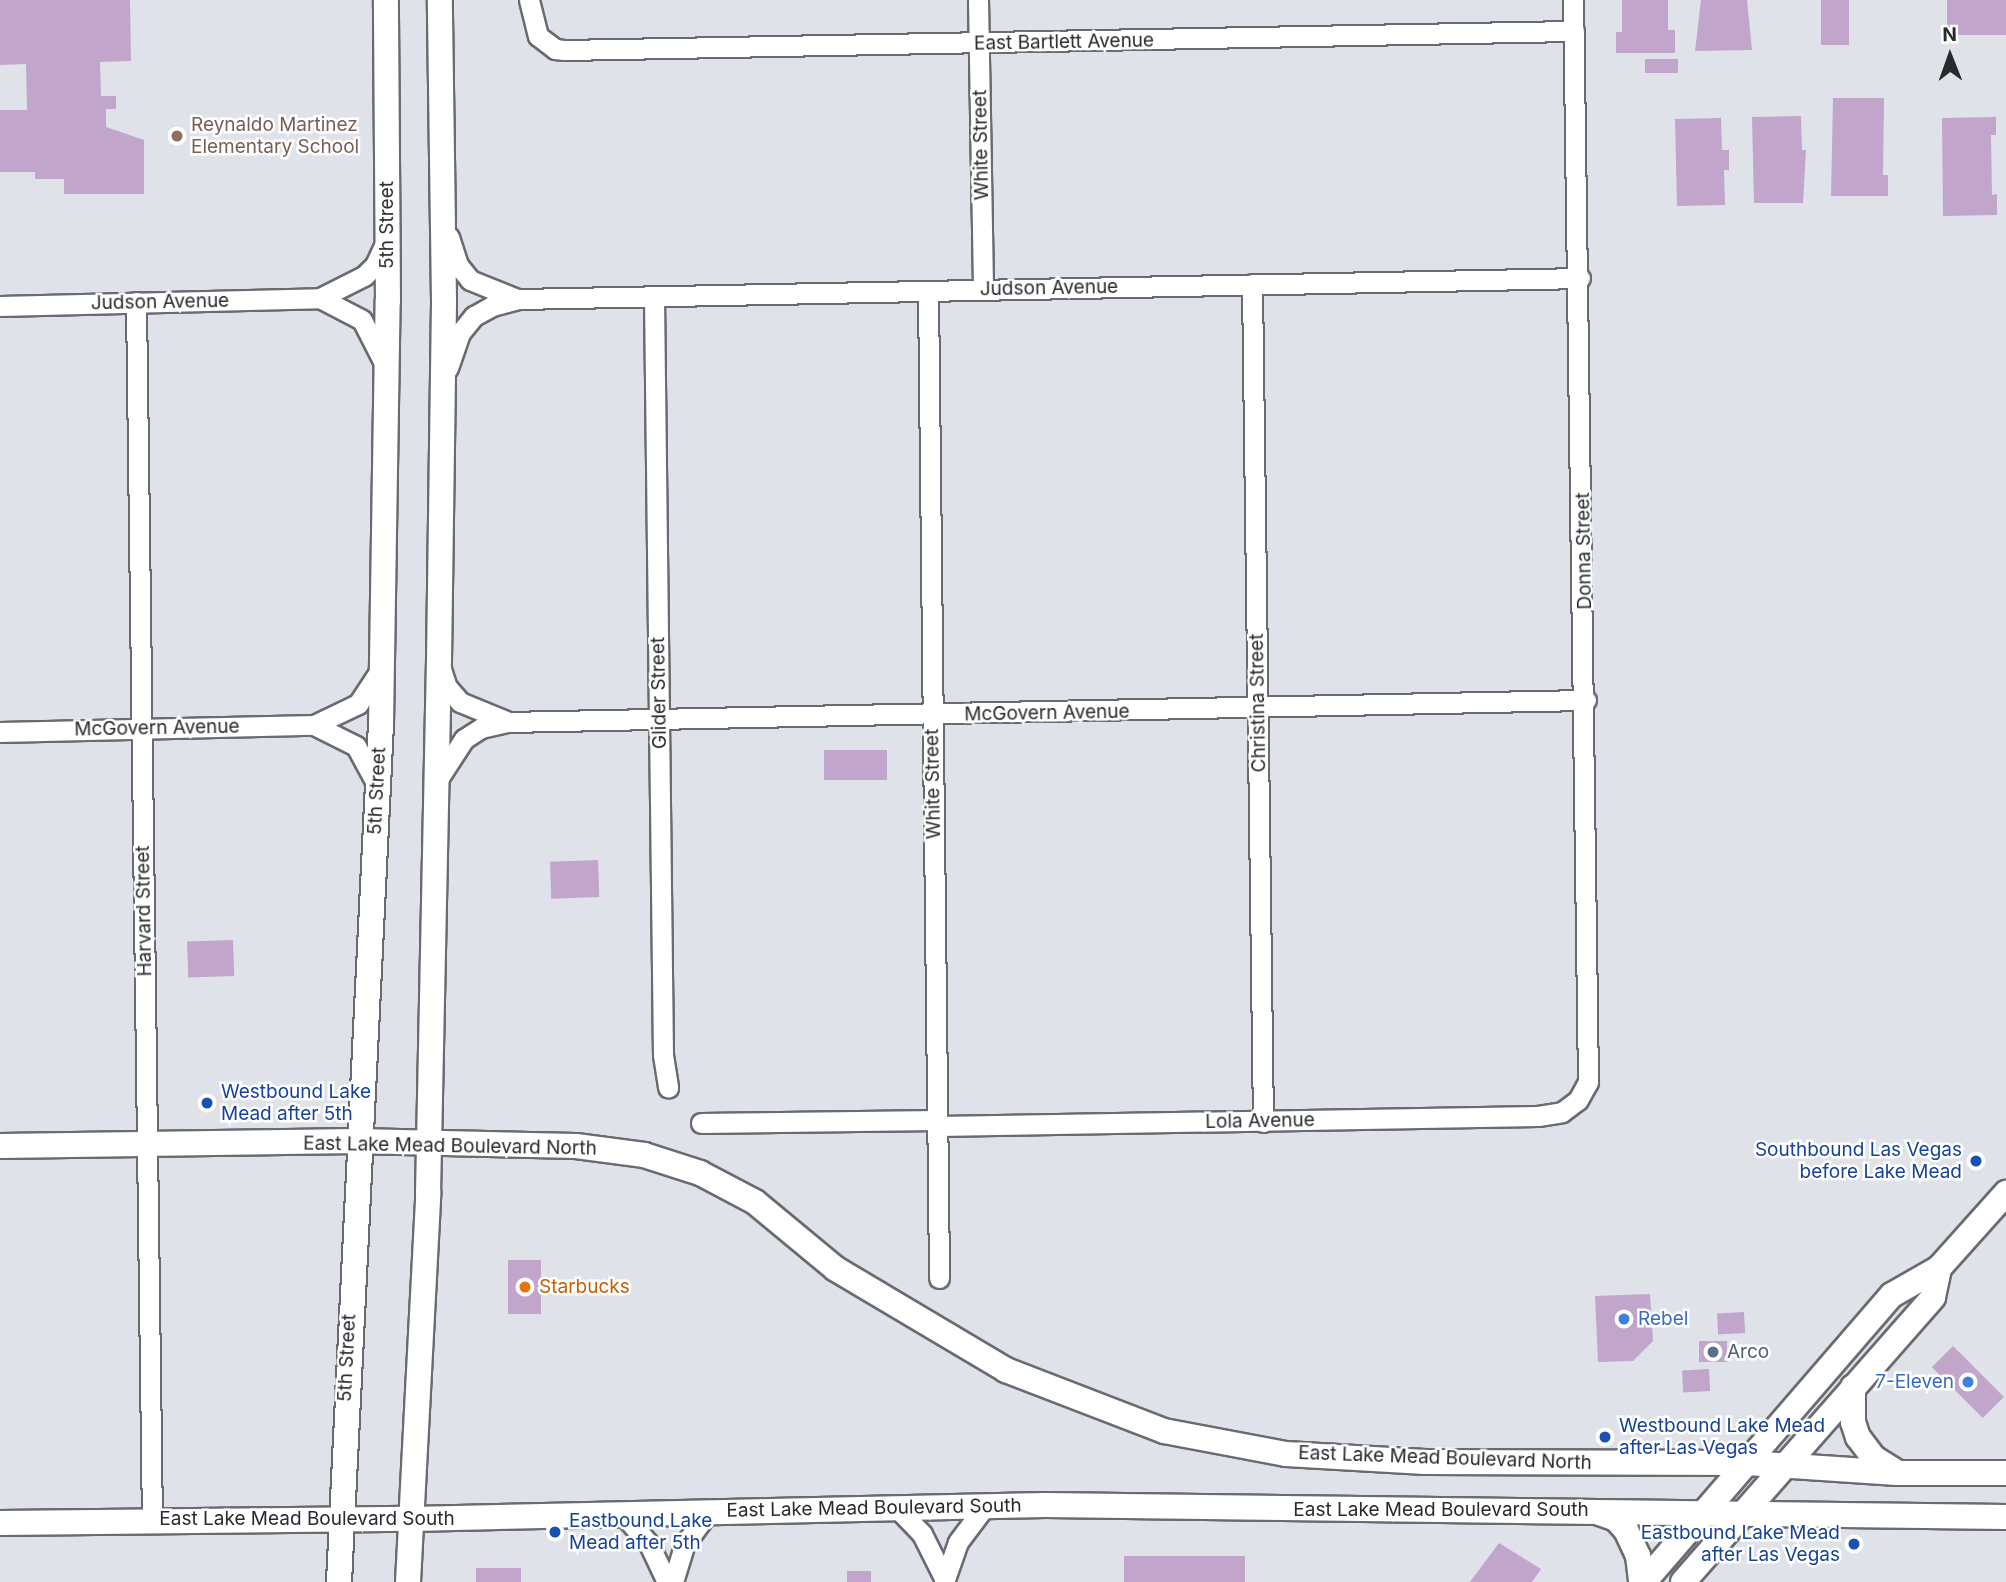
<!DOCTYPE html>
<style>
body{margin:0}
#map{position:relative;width:2006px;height:1582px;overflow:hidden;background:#dfe3e9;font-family:Inter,sans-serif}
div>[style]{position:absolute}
.building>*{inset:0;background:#c1a5cb;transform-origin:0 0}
.roads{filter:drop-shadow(2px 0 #686c71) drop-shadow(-2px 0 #686c71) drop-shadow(0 2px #686c71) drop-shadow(0 -2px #686c71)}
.minor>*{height:19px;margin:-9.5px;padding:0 9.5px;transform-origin:9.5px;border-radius:9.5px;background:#fff}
.major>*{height:24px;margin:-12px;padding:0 12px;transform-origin:12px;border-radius:12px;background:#fff}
.dots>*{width:19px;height:19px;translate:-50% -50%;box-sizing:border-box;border:4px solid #fff;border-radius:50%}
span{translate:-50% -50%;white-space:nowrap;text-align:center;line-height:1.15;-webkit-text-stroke:5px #fff;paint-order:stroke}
.street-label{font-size:19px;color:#282a2c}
.education-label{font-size:19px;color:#785e54}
.left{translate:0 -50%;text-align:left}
.transit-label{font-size:19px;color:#164399}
.right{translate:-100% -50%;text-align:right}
.food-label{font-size:19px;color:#c56008}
.shop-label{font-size:19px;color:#366cbe}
.service-label{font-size:19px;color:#4e5e75}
.north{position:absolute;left:1915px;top:21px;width:70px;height:70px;-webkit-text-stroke:5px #fff;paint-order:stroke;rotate:359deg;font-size:19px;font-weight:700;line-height:28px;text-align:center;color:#282a2c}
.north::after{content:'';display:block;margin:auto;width:24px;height:32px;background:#282a2c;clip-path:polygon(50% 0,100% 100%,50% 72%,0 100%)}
</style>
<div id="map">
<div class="building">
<i style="clip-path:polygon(0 0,130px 0,131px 61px,100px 62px,101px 96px,116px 96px,116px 109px,106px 109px,106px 127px,144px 140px,144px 194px,64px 194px,64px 179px,35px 179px,35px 172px,0 172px,0 110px,27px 110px,26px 64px,0 65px)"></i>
<i style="clip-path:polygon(1622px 0,1668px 0,1668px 30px,1675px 30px,1675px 53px,1616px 53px,1616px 32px,1622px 32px)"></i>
<i style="clip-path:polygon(1701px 0,1747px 0,1752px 50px,1695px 51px)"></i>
<i style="left:1821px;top:0;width:28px;height:45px"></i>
<i style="left:1947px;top:0;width:59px;height:35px"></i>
<i style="left:1645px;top:59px;width:33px;height:14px"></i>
<i style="clip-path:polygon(1833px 98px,1884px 98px,1883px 175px,1888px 175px,1888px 196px,1831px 196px)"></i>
<i style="clip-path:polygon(1801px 116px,1802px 150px,1806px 150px,1803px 203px,1754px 203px,1752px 117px)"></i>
<i style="clip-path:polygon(1996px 117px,1996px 135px,1991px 135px,1992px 195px,1997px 194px,1997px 215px,1943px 216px,1942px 118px)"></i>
<i style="clip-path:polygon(1721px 118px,1722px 150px,1729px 150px,1729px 170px,1724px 170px,1725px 205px,1677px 206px,1675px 119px)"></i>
<i style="left:887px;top:750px;width:30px;height:63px;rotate:90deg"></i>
<i style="left:598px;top:860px;width:37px;height:48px;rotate:88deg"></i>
<i style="left:233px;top:940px;width:36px;height:46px;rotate:88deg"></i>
<i style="left:508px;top:1260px;width:33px;height:54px"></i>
<i style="clip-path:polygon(1650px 1294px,1653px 1341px,1633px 1361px,1598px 1362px,1595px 1296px)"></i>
<i style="left:1744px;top:1312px;width:21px;height:27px;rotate:87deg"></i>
<i style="left:1727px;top:1341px;width:21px;height:28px;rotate:90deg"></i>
<i style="left:1953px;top:1346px;width:72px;height:30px;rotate:45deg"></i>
<i style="left:1709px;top:1369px;width:22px;height:27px;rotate:87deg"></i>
<i style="clip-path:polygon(1499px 1543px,1541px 1569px,1532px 1582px,1470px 1582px)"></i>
<i style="left:1245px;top:1556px;width:26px;height:121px;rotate:90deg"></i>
<i style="left:476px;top:1568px;width:45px;height:14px"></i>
<i style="left:871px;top:1571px;width:11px;height:24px;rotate:90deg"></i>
</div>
<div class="roads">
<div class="minor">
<i style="left:529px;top:0;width:37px;rotate:76deg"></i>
<i style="left:538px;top:36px;width:21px;rotate:37deg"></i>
<i style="left:555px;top:49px;width:9px;rotate:6deg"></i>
<i style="left:564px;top:50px;width:1010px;rotate:-1.08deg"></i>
<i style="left:978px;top:0;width:290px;rotate:89deg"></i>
<i style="left:449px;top:237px;width:29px;rotate:72deg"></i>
<i style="left:458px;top:265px;width:19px;rotate:51deg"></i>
<i style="left:470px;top:280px;width:51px;rotate:22deg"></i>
<i style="left:1252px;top:284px;width:838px;rotate:89.25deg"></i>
<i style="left:928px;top:291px;width:987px;rotate:89.36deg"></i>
<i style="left:654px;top:297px;width:758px;rotate:89.32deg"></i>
<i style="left:663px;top:1055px;width:33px;rotate:81deg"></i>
<i style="left:320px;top:298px;width:47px;rotate:27.6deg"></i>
<i style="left:362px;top:320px;width:48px;rotate:62.9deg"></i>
<i style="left:136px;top:302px;width:1218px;rotate:89.25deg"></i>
<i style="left:0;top:306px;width:320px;rotate:-1.4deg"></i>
<i style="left:320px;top:298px;width:49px;rotate:-26.6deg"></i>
<i style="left:364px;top:276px;width:16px;rotate:-45deg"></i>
<i style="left:375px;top:265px;width:26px;rotate:-65deg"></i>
<i style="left:448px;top:368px;width:37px;rotate:-71deg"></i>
<i style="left:460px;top:333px;width:22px;rotate:-51deg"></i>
<i style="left:474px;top:316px;width:21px;rotate:-29deg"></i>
<i style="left:492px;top:306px;width:27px;rotate:-15deg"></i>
<i style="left:518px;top:299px;width:1062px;rotate:-1.13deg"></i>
<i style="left:441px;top:669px;width:19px;rotate:72deg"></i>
<i style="left:447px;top:687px;width:20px;rotate:49deg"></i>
<i style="left:460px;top:702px;width:50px;rotate:22.4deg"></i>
<i style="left:314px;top:725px;width:47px;rotate:26.6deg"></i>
<i style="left:356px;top:746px;width:42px;rotate:61.6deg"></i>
<i style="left:0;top:732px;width:314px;rotate:-1.3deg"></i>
<i style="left:314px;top:725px;width:49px;rotate:-25.5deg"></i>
<i style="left:358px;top:704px;width:42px;rotate:-56.7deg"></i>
<i style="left:438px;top:779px;width:48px;rotate:-57deg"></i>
<i style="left:464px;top:739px;width:20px;rotate:-33deg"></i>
<i style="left:481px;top:728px;width:27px;rotate:-13deg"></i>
<i style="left:507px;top:722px;width:1079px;rotate:-1.17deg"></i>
<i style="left:701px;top:1123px;width:236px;rotate:-0.7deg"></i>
<i style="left:938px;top:1126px;width:600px;rotate:-0.95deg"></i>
<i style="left:1538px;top:1116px;width:24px;rotate:-9deg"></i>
<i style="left:1562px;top:1112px;width:20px;rotate:-37deg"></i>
<i style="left:1578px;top:1100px;width:21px;rotate:-61deg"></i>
<i style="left:1588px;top:1082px;width:1082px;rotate:-90.79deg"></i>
<i style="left:897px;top:1508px;width:36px;rotate:46deg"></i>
<i style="left:922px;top:1534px;width:49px;rotate:63.4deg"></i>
<i style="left:622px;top:1513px;width:41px;rotate:48.9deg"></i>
<i style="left:649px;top:1544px;width:42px;rotate:64.7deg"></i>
<i style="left:673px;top:1582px;width:39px;rotate:-73deg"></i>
<i style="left:684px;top:1545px;width:42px;rotate:-53.7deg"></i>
<i style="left:944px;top:1582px;width:42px;rotate:-70.7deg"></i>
<i style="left:958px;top:1542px;width:45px;rotate:-53.1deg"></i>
</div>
<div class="major">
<i style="left:0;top:1146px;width:357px;rotate:-0.8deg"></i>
<i style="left:357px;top:1141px;width:219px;rotate:1.3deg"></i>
<i style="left:576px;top:1146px;width:69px;rotate:7.5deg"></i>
<i style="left:644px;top:1155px;width:59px;rotate:17.8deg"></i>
<i style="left:700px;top:1173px;width:62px;rotate:27.8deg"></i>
<i style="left:755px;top:1202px;width:105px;rotate:39.6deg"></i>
<i style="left:836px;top:1269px;width:198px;rotate:30.7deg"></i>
<i style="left:1006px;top:1370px;width:169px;rotate:21.1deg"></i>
<i style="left:1164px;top:1431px;width:124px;rotate:10.7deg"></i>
<i style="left:1286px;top:1454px;width:139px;rotate:3.3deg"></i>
<i style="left:1425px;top:1462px;width:322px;rotate:0.2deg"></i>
<i style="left:1747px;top:1463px;width:150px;rotate:3.8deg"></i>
<i style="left:1897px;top:1473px;width:109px"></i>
<i style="left:1853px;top:1387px;width:35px;rotate:90deg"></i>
<i style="left:1853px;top:1422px;width:16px;rotate:72deg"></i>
<i style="left:1858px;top:1437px;width:26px;rotate:53deg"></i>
<i style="left:1874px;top:1458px;width:26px;rotate:32deg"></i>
<i style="left:1599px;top:1513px;width:18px;rotate:19deg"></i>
<i style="left:1616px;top:1519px;width:15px;rotate:48deg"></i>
<i style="left:1626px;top:1530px;width:29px;rotate:65deg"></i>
<i style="left:1638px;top:1556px;width:26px;rotate:83deg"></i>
<i style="left:0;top:1523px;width:412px;rotate:-0.6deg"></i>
<i style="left:412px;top:1519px;width:634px;rotate:-1.27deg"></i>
<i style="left:1046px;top:1505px;width:960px;rotate:0.72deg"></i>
<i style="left:339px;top:1582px;width:859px;rotate:-87.2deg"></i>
<i style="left:381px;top:724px;width:423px;rotate:-89.1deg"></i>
<i style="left:388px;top:301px;width:301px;rotate:-90.4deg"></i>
<i style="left:408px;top:1582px;width:389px;rotate:-87deg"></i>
<i style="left:428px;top:1194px;width:533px;rotate:-88.82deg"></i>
<i style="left:439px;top:661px;width:360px;rotate:-89.2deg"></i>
<i style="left:444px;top:301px;width:301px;rotate:-90.8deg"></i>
<i style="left:1644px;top:1582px;width:379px;rotate:-49.2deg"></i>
<i style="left:1892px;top:1295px;width:54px;rotate:-29.9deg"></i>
<i style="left:1939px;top:1268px;width:101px;rotate:-48.2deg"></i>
<i style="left:1683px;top:1582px;width:379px;rotate:-48.7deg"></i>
<i style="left:1933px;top:1297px;width:30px;rotate:-78deg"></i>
</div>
</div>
<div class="dots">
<i style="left:177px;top:136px;background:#8d6e63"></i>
<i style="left:207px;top:1103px;background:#1a4fb4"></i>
<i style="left:1976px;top:1161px;background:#1a4fb4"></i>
<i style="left:525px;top:1287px;background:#e8710a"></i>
<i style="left:1624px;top:1319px;background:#3f7fe0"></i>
<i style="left:1713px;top:1352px;background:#5c6f8a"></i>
<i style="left:1968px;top:1382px;background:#3f7fe0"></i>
<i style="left:1605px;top:1437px;background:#1a4fb4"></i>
<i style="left:555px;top:1532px;background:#1a4fb4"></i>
<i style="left:1854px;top:1544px;background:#1a4fb4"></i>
</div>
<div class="street-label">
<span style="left:1064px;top:42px;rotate:-1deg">East Bartlett Avenue</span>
<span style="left:981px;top:145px;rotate:-91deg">White Street</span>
<span style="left:387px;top:225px;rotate:-90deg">5th Street</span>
<span style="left:1049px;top:288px;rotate:-1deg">Judson Avenue</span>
<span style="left:160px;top:302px;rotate:-1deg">Judson Avenue</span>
<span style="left:1584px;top:551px;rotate:-91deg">Donna Street</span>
<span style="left:659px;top:693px;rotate:-91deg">Glider Street</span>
<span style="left:1258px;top:703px;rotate:-91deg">Christina Street</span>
<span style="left:1047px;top:713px;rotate:-1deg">McGovern Avenue</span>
<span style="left:157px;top:728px;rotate:-1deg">McGovern Avenue</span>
<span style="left:933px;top:784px;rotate:-91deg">White Street</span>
<span style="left:377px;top:791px;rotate:-87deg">5th Street</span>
<span style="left:144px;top:911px;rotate:-91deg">Harvard Street</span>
<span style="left:1260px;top:1121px;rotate:-1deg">Lola Avenue</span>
<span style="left:450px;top:1146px;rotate:1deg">East Lake Mead Boulevard North</span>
<span style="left:347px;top:1358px;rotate:-87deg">5th Street</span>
<span style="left:1445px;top:1458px;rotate:2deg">East Lake Mead Boulevard North</span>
<span style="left:874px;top:1508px;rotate:-1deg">East Lake Mead Boulevard South</span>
<span style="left:1441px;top:1510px">East Lake Mead Boulevard South</span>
<span style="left:307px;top:1519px">East Lake Mead Boulevard South</span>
</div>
<div class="education-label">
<span class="left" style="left:191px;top:136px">Reynaldo Martinez<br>Elementary School</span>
</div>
<div class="transit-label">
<span class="left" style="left:221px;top:1103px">Westbound Lake<br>Mead after 5th</span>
<span class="right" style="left:1962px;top:1161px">Southbound Las Vegas<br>before Lake Mead</span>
<span class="left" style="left:1619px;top:1437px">Westbound Lake Mead<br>after Las Vegas</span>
<span class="left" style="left:569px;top:1532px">Eastbound Lake<br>Mead after 5th</span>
<span class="right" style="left:1840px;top:1544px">Eastbound Lake Mead<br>after Las Vegas</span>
</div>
<div class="food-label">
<span class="left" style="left:539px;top:1287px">Starbucks</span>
</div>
<div class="shop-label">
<span class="left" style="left:1638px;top:1319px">Rebel</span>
<span class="right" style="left:1954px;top:1382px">7-Eleven</span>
</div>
<div class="service-label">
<span class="left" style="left:1727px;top:1352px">Arco</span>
</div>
<div class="north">N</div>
</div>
